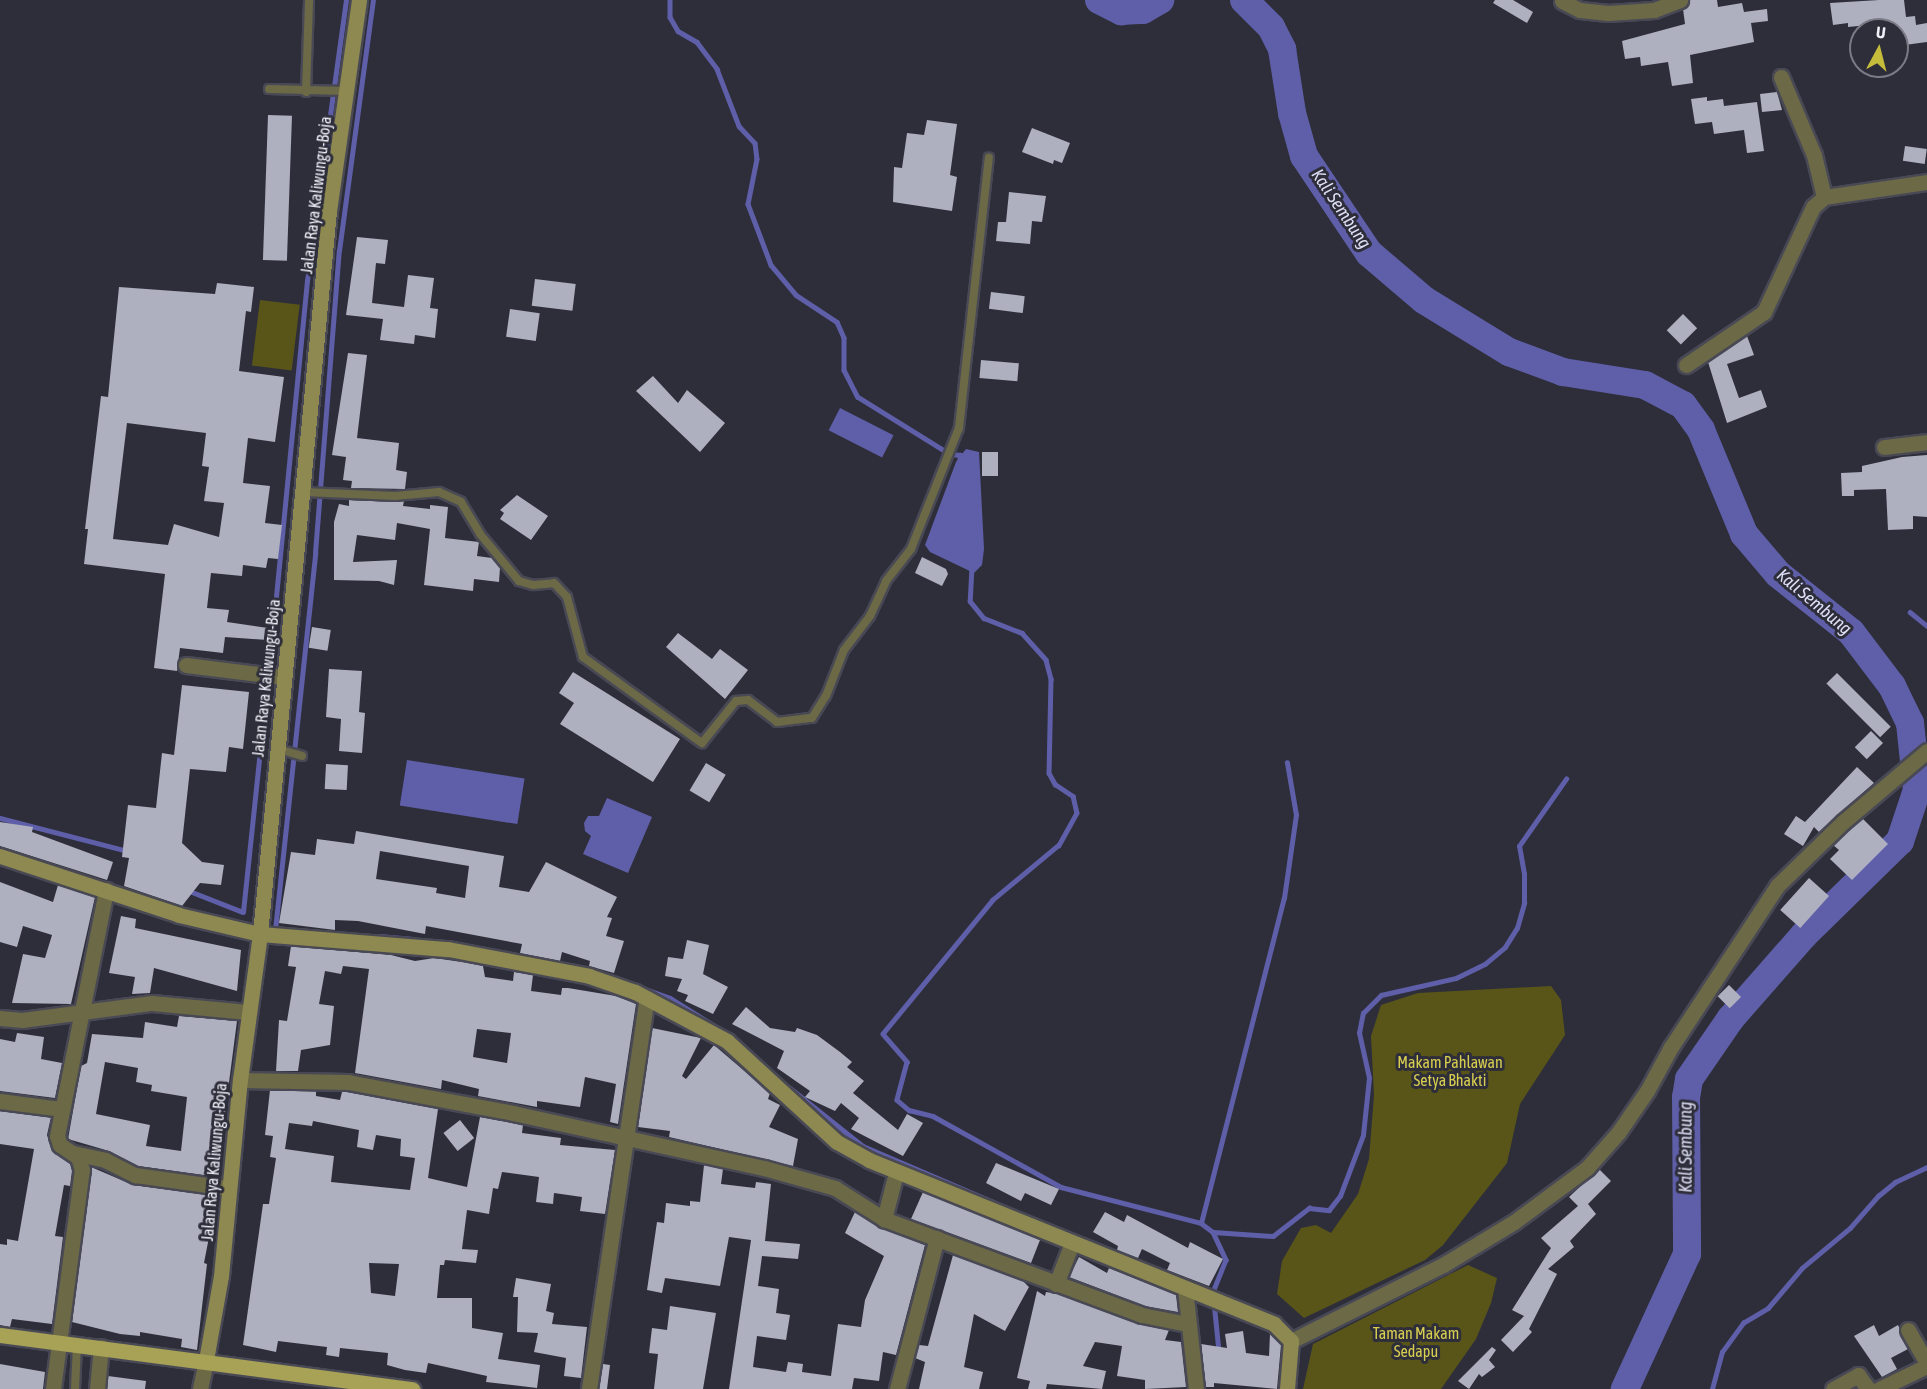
<!DOCTYPE html>
<style>
body{margin:0}
#map{position:relative;width:1927px;height:1389px;overflow:hidden;background:#2e2e3b;font-family:"Asap Condensed",sans-serif}
div>[style]{position:absolute}
.green>*{inset:0;background:#595519;transform-origin:0 0}
.water>*{inset:0;background:#5f5fa9;transform-origin:0 0}
.stream>*{height:4.5px;margin:-2.25px;padding:0 2.25px;transform-origin:2.25px;border-radius:2.25px;background:#5f5fa9}
.river>*{height:28px;margin:-14px;padding:0 14px;transform-origin:14px;border-radius:14px;background:#5f5fa9}
.building>*{inset:0;background:#aeafbf;transform-origin:0 0}
.roads{filter:drop-shadow(2px 0 #494955) drop-shadow(-2px 0 #494955) drop-shadow(0 2px #494955) drop-shadow(0 -2px #494955)}
.lane>*{height:8px;margin:-4px;padding:0 4px;transform-origin:4px;border-radius:4px;background:#6c6946}
.street>*{height:15px;margin:-7.5px;padding:0 7.5px;transform-origin:7.5px;border-radius:7.5px;background:#6c6946}
.secondary>*{height:15px;margin:-7.5px;padding:0 7.5px;transform-origin:7.5px;border-radius:7.5px;background:#8d8950}
.primary>*{height:15px;margin:-7.5px;padding:0 7.5px;transform-origin:7.5px;border-radius:7.5px;background:#a7a256}
span{translate:-50% -50%;white-space:nowrap;text-align:center;line-height:1.15;-webkit-text-stroke:6px #2e2e3b;paint-order:stroke}
.street-label{font-size:16px;color:#eeeff7}
.park-label{font-size:16px;color:#d8ce50}
.water-label{font-size:18px;color:#dddff4;font-style:italic}
.north{position:absolute;left:1849px;top:18px;width:60px;height:60px;box-sizing:border-box;background:#2e2e3b;border:2px solid #7b7b86;border-radius:50%;rotate:7deg;font-size:16px;font-weight:700;line-height:24px;text-align:center;color:#eeeff7}
.north::after{content:'';display:block;margin:auto;width:21px;height:27px;background:#c6bc3c;clip-path:polygon(50% 0,100% 100%,50% 72%,0 100%)}
</style>
<div id="map">
<div class="green">
<i style="left:260px;top:300px;width:40px;height:66px;rotate:7deg"></i>
<i style="clip-path:polygon(1551px 986px,1561px 1000px,1565px 1035px,1520px 1104px,1507px 1163px,1443px 1245px,1425px 1260px,1304px 1318px,1277px 1294px,1282px 1261px,1301px 1228px,1316px 1225px,1331px 1233px,1358px 1194px,1369px 1159px,1374px 1095px,1371px 1036px,1381px 1005px,1418px 993px)"></i>
<i style="clip-path:polygon(1468px 1265px,1497px 1278px,1491px 1303px,1476px 1339px,1441px 1389px,1303px 1389px,1313px 1344px)"></i>
</div>
<div class="water">
<i style="left:840px;top:408px;width:60px;height:25px;rotate:27deg"></i>
<i style="clip-path:polygon(966px 449px,979px 452px,984px 549px,982px 565px,974px 573px,930px 552px,925px 545px,956px 462px)"></i>
<i style="left:407px;top:760px;width:119px;height:46px;rotate:9deg"></i>
<i style="clip-path:polygon(607px 798px,652px 817px,628px 873px,583px 854px,591px 836px,585px 831px,584px 823px,588px 816px,599px 816px)"></i>
</div>
<div class="stream">
<i style="left:670px;top:0;width:17px;rotate:90deg"></i>
<i style="left:670px;top:17px;width:16px;rotate:60deg"></i>
<i style="left:678px;top:31px;width:22px;rotate:30deg"></i>
<i style="left:697px;top:42px;width:34px;rotate:53deg"></i>
<i style="left:717px;top:69px;width:61px;rotate:68.9deg"></i>
<i style="left:739px;top:126px;width:23px;rotate:47deg"></i>
<i style="left:755px;top:143px;width:16px;rotate:83deg"></i>
<i style="left:757px;top:159px;width:46px;rotate:101.3deg"></i>
<i style="left:748px;top:204px;width:65px;rotate:69.3deg"></i>
<i style="left:771px;top:265px;width:39px;rotate:50deg"></i>
<i style="left:796px;top:295px;width:49px;rotate:33.4deg"></i>
<i style="left:837px;top:322px;width:17px;rotate:66deg"></i>
<i style="left:844px;top:338px;width:32px;rotate:90deg"></i>
<i style="left:844px;top:370px;width:30px;rotate:63deg"></i>
<i style="left:858px;top:397px;width:108px;rotate:31.8deg"></i>
<i style="left:950px;top:454px;width:11px;rotate:5deg"></i>
<i style="left:961px;top:455px;width:4px;rotate:104deg"></i>
<i style="left:972px;top:567px;width:34px;rotate:93deg"></i>
<i style="left:970px;top:601px;width:22px;rotate:51deg"></i>
<i style="left:984px;top:618px;width:41px;rotate:21.5deg"></i>
<i style="left:1022px;top:633px;width:36px;rotate:48deg"></i>
<i style="left:1046px;top:660px;width:20px;rotate:75deg"></i>
<i style="left:1051px;top:679px;width:94px;rotate:91.2deg"></i>
<i style="left:1049px;top:773px;width:13px;rotate:61deg"></i>
<i style="left:1055px;top:784px;width:22px;rotate:34deg"></i>
<i style="left:1073px;top:796px;width:17px;rotate:77deg"></i>
<i style="left:1077px;top:813px;width:37px;rotate:119deg"></i>
<i style="left:1059px;top:845px;width:86px;rotate:140.2deg"></i>
<i style="left:993px;top:900px;width:173px;rotate:129.4deg"></i>
<i style="left:883px;top:1034px;width:37px;rotate:49deg"></i>
<i style="left:907px;top:1062px;width:39px;rotate:105deg"></i>
<i style="left:897px;top:1100px;width:16px;rotate:40deg"></i>
<i style="left:909px;top:1110px;width:25px;rotate:14deg"></i>
<i style="left:933px;top:1116px;width:146px;rotate:29deg"></i>
<i style="left:1061px;top:1187px;width:145px;rotate:14.4deg"></i>
<i style="left:1201px;top:1223px;width:15px;rotate:37deg"></i>
<i style="left:1213px;top:1232px;width:31px;rotate:65deg"></i>
<i style="left:1226px;top:1260px;width:35px;rotate:112deg"></i>
<i style="left:1213px;top:1292px;width:59px;rotate:84.2deg"></i>
<i style="left:1910px;top:612px;width:22px;rotate:39deg"></i>
<i style="left:269px;top:668px;width:389px;rotate:-84.4deg"></i>
<i style="left:307px;top:281px;width:284px;rotate:-82.1deg"></i>
<i style="left:0;top:818px;width:132px;rotate:14.5deg"></i>
<i style="left:187px;top:890px;width:60px;rotate:21.4deg"></i>
<i style="left:243px;top:912px;width:231px;rotate:-84deg"></i>
<i style="left:279px;top:930px;width:4px;rotate:180deg"></i>
<i style="left:275px;top:930px;width:379px;rotate:-83.9deg"></i>
<i style="left:315px;top:553px;width:303px;rotate:-85.5deg"></i>
<i style="left:339px;top:251px;width:253px;rotate:-82.3deg"></i>
<i style="left:380px;top:936px;width:33px;rotate:5deg"></i>
<i style="left:593px;top:970px;width:82px;rotate:20deg"></i>
<i style="left:670px;top:998px;width:62px;rotate:31.9deg"></i>
<i style="left:789px;top:1087px;width:95px;rotate:38.6deg"></i>
<i style="left:863px;top:1146px;width:155px;rotate:23.2deg"></i>
<i style="left:1201px;top:1223px;width:335px;rotate:-75.7deg"></i>
<i style="left:1284px;top:898px;width:84px;rotate:-81.8deg"></i>
<i style="left:1296px;top:815px;width:53px;rotate:-99.8deg"></i>
<i style="left:1213px;top:1232px;width:60px;rotate:3.8deg"></i>
<i style="left:1273px;top:1236px;width:46px;rotate:-37.9deg"></i>
<i style="left:1309px;top:1208px;width:20px;rotate:6deg"></i>
<i style="left:1329px;top:1210px;width:18px;rotate:-52deg"></i>
<i style="left:1340px;top:1196px;width:65px;rotate:-69.3deg"></i>
<i style="left:1363px;top:1135px;width:57px;rotate:-84deg"></i>
<i style="left:1369px;top:1078px;width:46px;rotate:-102.5deg"></i>
<i style="left:1359px;top:1033px;width:20px;rotate:-79deg"></i>
<i style="left:1363px;top:1013px;width:25px;rotate:-45deg"></i>
<i style="left:1381px;top:995px;width:77px;rotate:-12.8deg"></i>
<i style="left:1456px;top:978px;width:32px;rotate:-26deg"></i>
<i style="left:1485px;top:964px;width:26px;rotate:-40deg"></i>
<i style="left:1505px;top:947px;width:22px;rotate:-58deg"></i>
<i style="left:1517px;top:928px;width:26px;rotate:-74deg"></i>
<i style="left:1524px;top:903px;width:29px;rotate:-90deg"></i>
<i style="left:1524px;top:874px;width:28px;rotate:-100deg"></i>
<i style="left:1519px;top:846px;width:82px;rotate:-55deg"></i>
<i style="left:1712px;top:1389px;width:38px;rotate:-75deg"></i>
<i style="left:1722px;top:1352px;width:36px;rotate:-54deg"></i>
<i style="left:1743px;top:1323px;width:29px;rotate:-31deg"></i>
<i style="left:1768px;top:1308px;width:52px;rotate:-49.6deg"></i>
<i style="left:1802px;top:1268px;width:62px;rotate:-39.8deg"></i>
<i style="left:1850px;top:1228px;width:43px;rotate:-48.8deg"></i>
<i style="left:1878px;top:1196px;width:22px;rotate:-39deg"></i>
<i style="left:1895px;top:1182px;width:35px;rotate:-25deg"></i>
</div>
<div class="river">
<i style="left:1099px;top:0;width:25px;rotate:27deg"></i>
<i style="left:1121px;top:11px;width:22px;rotate:-3deg"></i>
<i style="left:1143px;top:10px;width:20px;rotate:-30deg"></i>
<i style="left:1244px;top:0;width:38px;rotate:45deg"></i>
<i style="left:1271px;top:27px;width:25px;rotate:63deg"></i>
<i style="left:1282px;top:49px;width:65px;rotate:81.1deg"></i>
<i style="left:1292px;top:113px;width:45px;rotate:74.4deg"></i>
<i style="left:1304px;top:156px;width:117px;rotate:56.2deg"></i>
<i style="left:1369px;top:253px;width:72px;rotate:40.5deg"></i>
<i style="left:1424px;top:300px;width:100px;rotate:31.5deg"></i>
<i style="left:1509px;top:352px;width:58px;rotate:20.3deg"></i>
<i style="left:1563px;top:372px;width:83px;rotate:9deg"></i>
<i style="left:1645px;top:385px;width:43px;rotate:27.8deg"></i>
<i style="left:1683px;top:405px;width:31px;rotate:54deg"></i>
<i style="left:1701px;top:430px;width:113px;rotate:67.5deg"></i>
<i style="left:1744px;top:534px;width:52px;rotate:49.6deg"></i>
<i style="left:1778px;top:574px;width:93px;rotate:38.5deg"></i>
<i style="left:1851px;top:632px;width:68px;rotate:52.8deg"></i>
<i style="left:1892px;top:686px;width:41px;rotate:64.1deg"></i>
<i style="left:1910px;top:723px;width:67px;rotate:84deg"></i>
<i style="left:1917px;top:790px;width:54px;rotate:108.4deg"></i>
<i style="left:1900px;top:841px;width:134px;rotate:135.6deg"></i>
<i style="left:1804px;top:935px;width:111px;rotate:131.3deg"></i>
<i style="left:1731px;top:1018px;width:74px;rotate:124.5deg"></i>
<i style="left:1689px;top:1079px;width:18px;rotate:99deg"></i>
<i style="left:1686px;top:1097px;width:157px;rotate:89.6deg"></i>
<i style="left:1687px;top:1254px;width:149px;rotate:114.7deg"></i>
</div>
<div class="building">
<i style="clip-path:polygon(1495px 0,1513px 0,1533px 12px,1527px 23px,1493px 3px)"></i>
<i style="clip-path:polygon(1690px 0,1717px 0,1718px 7px,1742px 3px,1744px 12px,1767px 9px,1768px 21px,1751px 23px,1754px 42px,1690px 55px,1693px 83px,1672px 86px,1668px 62px,1641px 66px,1640px 57px,1625px 59px,1622px 41px,1685px 24px,1683px 9px)"></i>
<i style="clip-path:polygon(1879px 0,1904px 0,1906px 17px,1915px 16px,1916px 25px,1927px 23px,1927px 42px,1897px 46px,1897px 30px,1868px 30px,1868px 25px,1848px 27px,1848px 23px,1833px 25px,1830px 3px)"></i>
<i style="clip-path:polygon(1777px 92px,1782px 110px,1762px 112px,1760px 94px)"></i>
<i style="clip-path:polygon(1707px 97px,1707px 101px,1723px 99px,1724px 106px,1757px 102px,1764px 151px,1747px 153px,1744px 130px,1714px 134px,1712px 122px,1695px 124px,1691px 99px)"></i>
<i style="left:268px;top:115px;width:24px;height:145px;rotate:2deg"></i>
<i style="clip-path:polygon(927px 120px,957px 124px,950px 175px,957px 177px,952px 211px,893px 202px,894px 167px,902px 168px,907px 133px,924px 135px)"></i>
<i style="clip-path:polygon(1032px 128px,1070px 143px,1062px 163px,1054px 160px,1053px 164px,1022px 152px)"></i>
<i style="left:1905px;top:146px;width:22px;height:15px;rotate:8deg"></i>
<i style="clip-path:polygon(1009px 192px,1046px 196px,1042px 222px,1032px 221px,1030px 244px,996px 241px,998px 222px,1006px 222px)"></i>
<i style="clip-path:polygon(357px 237px,388px 240px,385px 264px,376px 263px,372px 303px,404px 307px,408px 275px,434px 278px,430px 308px,438px 309px,435px 338px,415px 335px,414px 344px,380px 340px,383px 319px,346px 315px)"></i>
<i style="left:535px;top:279px;width:41px;height:27px;rotate:7deg"></i>
<i style="clip-path:polygon(evenodd,217px 283px,254px 287px,251px 312px,246px 311px,239px 371px,284px 377px,275px 442px,248px 438px,243px 483px,270px 486px,265px 523px,282px 525px,278px 559px,268px 558px,266px 568px,243px 565px,242px 576px,211px 573px,207px 608px,229px 610px,227px 622px,268px 628px,267px 640px,225px 637px,223px 653px,180px 648px,177px 671px,154px 668px,165px 574px,84px 564px,88px 529px,85px 529px,101px 396px,108px 397px,119px 287px,215px 294px,217px 283px,127px 423px,206px 433px,202px 466px,209px 467px,204px 501px,224px 503px,219px 537px,174px 524px,168px 545px,113px 539px,127px 423px)"></i>
<i style="left:991px;top:292px;width:34px;height:17px;rotate:7deg"></i>
<i style="left:510px;top:309px;width:30px;height:28px;rotate:8deg"></i>
<i style="left:1683px;top:314px;width:20px;height:23px;rotate:45deg"></i>
<i style="clip-path:polygon(1747px 336px,1754px 355px,1727px 364px,1739px 398px,1761px 390px,1767px 407px,1727px 423px,1708px 362px)"></i>
<i style="clip-path:polygon(348px 353px,367px 355px,357px 438px,399px 443px,396px 470px,407px 472px,405px 489px,351px 488px,352px 481px,343px 480px,346px 457px,332px 455px)"></i>
<i style="left:981px;top:360px;width:38px;height:18px;rotate:5deg"></i>
<i style="clip-path:polygon(653px 376px,678px 403px,687px 390px,725px 423px,700px 452px,636px 391px)"></i>
<i style="left:982px;top:452px;width:16px;height:24px"></i>
<i style="clip-path:polygon(1927px 455px,1927px 517px,1913px 516px,1913px 529px,1888px 530px,1886px 489px,1854px 490px,1854px 496px,1842px 496px,1841px 473px,1862px 472px,1862px 466px,1902px 457px)"></i>
<i style="clip-path:polygon(517px 495px,548px 516px,531px 540px,500px 519px,504px 513px,500px 510px)"></i>
<i style="clip-path:polygon(349px 500px,404px 501px,403px 506px,430px 509px,430px 505px,448px 507px,445px 538px,479px 542px,477px 556px,492px 558px,500px 568px,499px 582px,474px 579px,473px 591px,424px 585px,430px 529px,397px 523px,395px 540px,357px 535px,353px 562px,397px 560px,394px 585px,379px 581px,334px 580px,334px 522px,339px 504px,349px 506px)"></i>
<i style="clip-path:polygon(922px 557px,946px 569px,948px 574px,942px 586px,915px 573px)"></i>
<i style="left:312px;top:627px;width:19px;height:21px;rotate:9deg"></i>
<i style="clip-path:polygon(678px 633px,712px 659px,720px 649px,748px 670px,725px 699px,666px 647px)"></i>
<i style="clip-path:polygon(329px 669px,362px 671px,359px 712px,365px 713px,362px 753px,339px 751px,341px 719px,326px 717px)"></i>
<i style="clip-path:polygon(573px 672px,680px 739px,653px 782px,560px 724px,574px 703px,559px 693px)"></i>
<i style="left:1837px;top:673px;width:76px;height:15px;rotate:45deg"></i>
<i style="clip-path:polygon(182px 685px,249px 692px,243px 749px,229px 747px,226px 772px,190px 769px,182px 843px,202px 862px,224px 865px,221px 885px,200px 883px,182px 906px,124px 886px,129px 858px,122px 857px,128px 805px,156px 808px,162px 753px,174px 755px)"></i>
<i style="left:1871px;top:731px;width:17px;height:23px;rotate:45deg"></i>
<i style="left:706px;top:763px;width:23px;height:32px;rotate:31deg"></i>
<i style="left:326px;top:764px;width:22px;height:25px;rotate:3deg"></i>
<i style="clip-path:polygon(1857px 767px,1874px 783px,1819px 832px,1814px 827px,1803px 846px,1784px 834px,1796px 816px,1805px 822px)"></i>
<i style="clip-path:polygon(1862px 818px,1888px 844px,1852px 880px,1830px 859px,1839px 850px,1833px 845px)"></i>
<i style="clip-path:polygon(0 822px,33px 827px,32px 832px,113px 862px,107px 880px,0 846px)"></i>
<i style="clip-path:polygon(evenodd,356px 831px,504px 856px,499px 887px,529px 892px,546px 862px,617px 897px,607px 917px,612px 918px,606px 936px,624px 941px,614px 973px,589px 966px,590px 961px,562px 952px,560px 961px,520px 953px,522px 944px,426px 926px,425px 934px,358px 921px,335px 920px,335px 930px,279px 923px,291px 852px,315px 855px,317px 839px,354px 844px,356px 831px,380px 851px,469px 866px,465px 898px,436px 893px,437px 888px,376px 879px,380px 851px)"></i>
<i style="left:1809px;top:878px;width:27px;height:43px;rotate:42deg"></i>
<i style="clip-path:polygon(0 882px,53px 902px,58px 885px,95px 897px,71px 1004px,12px 1003px,23px 954px,45px 958px,52px 935px,23px 926px,17px 947px,0 942px)"></i>
<i style="clip-path:polygon(121px 916px,136px 919px,135px 928px,241px 950px,237px 991px,154px 968px,150px 993px,132px 994px,135px 977px,109px 973px)"></i>
<i style="clip-path:polygon(687px 940px,709px 945px,703px 974px,728px 987px,713px 1014px,685px 1001px,688px 995px,677px 991px,682px 979px,665px 976px,668px 957px,683px 959px)"></i>
<i style="clip-path:polygon(evenodd,291px 946px,391px 955px,415px 961px,434px 958px,462px 962px,483px 966px,485px 977px,513px 981px,514px 972px,533px 975px,531px 991px,561px 995px,562px 988px,568px 988px,616px 996px,636px 1004px,618px 1124px,610px 1122px,616px 1084px,585px 1077px,580px 1107px,537px 1101px,537px 1107px,478px 1096px,479px 1089px,442px 1080px,441px 1089px,355px 1073px,369px 969px,343px 966px,341px 974px,325px 971px,319px 1004px,334px 1006px,330px 1045px,301px 1050px,298px 1071px,276px 1071px,279px 1020px,287px 1021px,296px 967px,288px 966px,291px 946px,477px 1029px,511px 1033px,507px 1063px,473px 1057px,477px 1029px)"></i>
<i style="left:1729px;top:985px;width:17px;height:16px;rotate:45deg"></i>
<i style="clip-path:polygon(746px 1007px,770px 1028px,795px 1032px,797px 1028px,817px 1035px,840px 1052px,852px 1062px,847px 1067px,864px 1081px,853px 1093px,898px 1130px,907px 1114px,923px 1123px,903px 1156px,851px 1129px,859px 1118px,841px 1103px,835px 1111px,805px 1097px,810px 1091px,777px 1068px,784px 1051px,732px 1024px)"></i>
<i style="clip-path:polygon(evenodd,179px 1016px,237px 1021px,224px 1121px,211px 1176px,138px 1166px,109px 1151px,68px 1139px,81px 1066px,87px 1063px,92px 1034px,143px 1038px,145px 1022px,177px 1027px,179px 1016px,105px 1062px,138px 1068px,136px 1082px,152px 1085px,151px 1091px,187px 1097px,181px 1151px,146px 1146px,150px 1125px,96px 1114px,105px 1062px)"></i>
<i style="clip-path:polygon(652px 1028px,701px 1038px,682px 1076px,686px 1079px,714px 1045px,770px 1093px,768px 1099px,780px 1105px,769px 1127px,798px 1139px,793px 1166px,669px 1137px,670px 1131px,638px 1127px)"></i>
<i style="clip-path:polygon(17px 1033px,44px 1037px,41px 1059px,62px 1063px,55px 1098px,0 1091px,0 1039px,15px 1042px)"></i>
<i style="clip-path:polygon(evenodd,270px 1090px,316px 1091px,316px 1096px,340px 1100px,342px 1092px,347px 1092px,438px 1109px,428px 1178px,467px 1187px,480px 1117px,523px 1125px,522px 1133px,561px 1138px,560px 1145px,615px 1150px,605px 1214px,580px 1211px,582px 1197px,554px 1193px,553px 1204px,536px 1202px,539px 1177px,502px 1172px,498px 1189px,493px 1188px,489px 1214px,467px 1210px,462px 1249px,478px 1250px,476px 1263px,445px 1260px,444px 1265px,440px 1265px,437px 1298px,472px 1298px,472px 1328px,503px 1333px,498px 1359px,540px 1365px,537px 1388px,486px 1382px,487px 1376px,428px 1363px,426px 1373px,405px 1370px,387px 1365px,388px 1353px,340px 1348px,339px 1357px,326px 1355px,327px 1347px,278px 1341px,276px 1352px,243px 1345px,263px 1204px,269px 1204px,276px 1158px,270px 1157px,273px 1136px,265px 1135px,270px 1090px,313px 1121px,359px 1130px,357px 1147px,373px 1150px,376px 1135px,401px 1139px,400px 1156px,415px 1158px,410px 1190px,331px 1182px,334px 1156px,285px 1149px,289px 1123px,312px 1126px,313px 1121px,270px 1090px,369px 1263px,399px 1264px,395px 1296px,371px 1293px,369px 1263px)"></i>
<i style="clip-path:polygon(0 1111px,51px 1117px,47px 1135px,51px 1148px,70px 1163px,72px 1171px,70px 1186px,64px 1185px,55px 1236px,63px 1237px,52px 1324px,12px 1319px,10px 1327px,0 1325px,0 1244px,7px 1245px,7px 1239px,18px 1241px,34px 1149px,0 1144px)"></i>
<i style="left:460px;top:1120px;width:23px;height:21px;rotate:52deg"></i>
<i style="clip-path:polygon(996px 1163px,1059px 1189px,1051px 1205px,1025px 1193px,1021px 1201px,986px 1183px)"></i>
<i style="clip-path:polygon(704px 1165px,723px 1169px,721px 1184px,755px 1188px,756px 1182px,771px 1184px,765px 1241px,800px 1244px,798px 1259px,762px 1256px,758px 1286px,779px 1289px,776px 1313px,790px 1315px,786px 1340px,757px 1336px,753px 1367px,786px 1372px,788px 1362px,803px 1364px,802px 1372px,831px 1376px,838px 1324px,861px 1327px,865px 1300px,884px 1256px,845px 1233px,855px 1212px,881px 1228px,925px 1245px,896px 1355px,883px 1352px,879px 1381px,854px 1378px,852px 1389px,729px 1389px,751px 1240px,729px 1237px,720px 1286px,665px 1278px,662px 1293px,647px 1290px,657px 1222px,664px 1223px,666px 1203px,690px 1206px,690px 1201px,700px 1202px)"></i>
<i style="clip-path:polygon(91px 1167px,133px 1185px,217px 1196px,204px 1263px,207px 1264px,197px 1350px,181px 1347px,182px 1339px,140px 1332px,140px 1336px,120px 1334px,72px 1322px)"></i>
<i style="clip-path:polygon(1599px 1169px,1611px 1181px,1588px 1204px,1596px 1214px,1570px 1241px,1574px 1247px,1548px 1269px,1557px 1274px,1529px 1329px,1532px 1332px,1513px 1352px,1501px 1340px,1524px 1316px,1512px 1310px,1551px 1248px,1541px 1238px,1578px 1206px,1569px 1197px)"></i>
<i style="clip-path:polygon(923px 1192px,1040px 1240px,1031px 1263px,911px 1219px)"></i>
<i style="clip-path:polygon(1105px 1212px,1124px 1222px,1127px 1215px,1188px 1248px,1190px 1242px,1223px 1259px,1209px 1286px,1167px 1270px,1170px 1263px,1142px 1249px,1138px 1258px,1117px 1250px,1118px 1246px,1093px 1232px)"></i>
<i style="clip-path:polygon(953px 1255px,1023px 1281px,1029px 1287px,1005px 1331px,974px 1314px,964px 1367px,983px 1372px,979px 1389px,919px 1389px,925px 1362px,915px 1358px,919px 1345px,928px 1346px)"></i>
<i style="clip-path:polygon(1079px 1257px,1107px 1273px,1109px 1268px,1176px 1295px,1178px 1312px,1145px 1306px,1069px 1277px)"></i>
<i style="clip-path:polygon(516px 1278px,551px 1284px,546px 1311px,554px 1313px,552px 1324px,587px 1327px,581px 1378px,564px 1376px,566px 1358px,534px 1352px,538px 1333px,517px 1332px,518px 1297px,513px 1297px)"></i>
<i style="clip-path:polygon(1037px 1291px,1045px 1296px,1046px 1292px,1058px 1294px,1139px 1324px,1169px 1330px,1165px 1340px,1181px 1342px,1186px 1387px,1145px 1389px,1145px 1380px,1117px 1376px,1122px 1346px,1095px 1342px,1083px 1366px,1106px 1371px,1102px 1389px,1047px 1384px,1046px 1389px,1028px 1389px,1030px 1381px,1017px 1378px)"></i>
<i style="clip-path:polygon(670px 1306px,716px 1313px,703px 1389px,654px 1389px,658px 1354px,649px 1353px,652px 1328px,667px 1330px)"></i>
<i style="clip-path:polygon(1874px 1325px,1879px 1336px,1898px 1325px,1908px 1349px,1891px 1358px,1897px 1369px,1882px 1377px,1854px 1336px)"></i>
<i style="clip-path:polygon(1243px 1331px,1246px 1353px,1269px 1356px,1270px 1334px,1281px 1345px,1277px 1389px,1214px 1383px,1214px 1387px,1206px 1387px,1201px 1344px,1227px 1348px,1225px 1334px)"></i>
<i style="clip-path:polygon(1492px 1347px,1496px 1350px,1489px 1360px,1495px 1367px,1482px 1377px,1479px 1374px,1469px 1389px,1458px 1381px)"></i>
<i style="clip-path:polygon(0 1364px,45px 1372px,43px 1389px,0 1389px)"></i>
<i style="clip-path:polygon(603px 1364px,610px 1365px,607px 1389px,599px 1389px)"></i>
<i style="clip-path:polygon(108px 1376px,146px 1381px,145px 1389px,107px 1389px)"></i>
</div>
<div class="roads">
<div class="lane">
<i style="left:269px;top:89px;width:78px;rotate:1.5deg"></i>
<i style="left:306px;top:92px;width:92px;rotate:-88.1deg"></i>
<i style="left:304px;top:492px;width:91px;rotate:2.5deg"></i>
<i style="left:395px;top:496px;width:44px;rotate:-5.2deg"></i>
<i style="left:439px;top:492px;width:24px;rotate:24deg"></i>
<i style="left:461px;top:502px;width:37px;rotate:59deg"></i>
<i style="left:480px;top:534px;width:61px;rotate:50.3deg"></i>
<i style="left:519px;top:581px;width:15px;rotate:16deg"></i>
<i style="left:533px;top:585px;width:21px;rotate:-5deg"></i>
<i style="left:554px;top:583px;width:19px;rotate:47deg"></i>
<i style="left:567px;top:597px;width:62px;rotate:75.1deg"></i>
<i style="left:583px;top:657px;width:147px;rotate:35.9deg"></i>
<i style="left:702px;top:743px;width:54px;rotate:-51deg"></i>
<i style="left:736px;top:701px;width:12px;rotate:-5deg"></i>
<i style="left:748px;top:700px;width:36px;rotate:37deg"></i>
<i style="left:777px;top:722px;width:35px;rotate:-7deg"></i>
<i style="left:812px;top:718px;width:26px;rotate:-58deg"></i>
<i style="left:826px;top:696px;width:49px;rotate:-68.6deg"></i>
<i style="left:844px;top:650px;width:43px;rotate:-52.6deg"></i>
<i style="left:870px;top:616px;width:38px;rotate:-65deg"></i>
<i style="left:886px;top:581px;width:41px;rotate:-52deg"></i>
<i style="left:911px;top:549px;width:130px;rotate:-68.4deg"></i>
<i style="left:959px;top:428px;width:272px;rotate:-83.7deg"></i>
<i style="left:278px;top:749px;width:25px;rotate:16deg"></i>
<i style="left:75px;top:1389px;width:44px;rotate:-87.4deg"></i>
</div>
<div class="street">
<i style="left:1562px;top:1px;width:20px;rotate:27deg"></i>
<i style="left:1580px;top:10px;width:28px;rotate:6deg"></i>
<i style="left:1608px;top:13px;width:46px;rotate:-3.7deg"></i>
<i style="left:1654px;top:10px;width:28px;rotate:-21deg"></i>
<i style="left:1781px;top:77px;width:85px;rotate:67.1deg"></i>
<i style="left:1814px;top:155px;width:43px;rotate:76.6deg"></i>
<i style="left:1686px;top:365px;width:94px;rotate:-34.2deg"></i>
<i style="left:1764px;top:312px;width:116px;rotate:-65deg"></i>
<i style="left:1813px;top:207px;width:15px;rotate:-42deg"></i>
<i style="left:1824px;top:197px;width:104px;rotate:-8.3deg"></i>
<i style="left:1884px;top:447px;width:43px;rotate:-6.6deg"></i>
<i style="left:186px;top:665px;width:98px;rotate:7.1deg"></i>
<i style="left:0;top:1018px;width:22px;rotate:5deg"></i>
<i style="left:22px;top:1020px;width:131px;rotate:-7.5deg"></i>
<i style="left:152px;top:1003px;width:96px;rotate:5.4deg"></i>
<i style="left:240px;top:1080px;width:108px;rotate:1.1deg"></i>
<i style="left:348px;top:1082px;width:168px;rotate:10.6deg"></i>
<i style="left:513px;top:1113px;width:257px;rotate:12.4deg"></i>
<i style="left:764px;top:1168px;width:74px;rotate:15.7deg"></i>
<i style="left:835px;top:1188px;width:58px;rotate:32.3deg"></i>
<i style="left:0;top:1101px;width:63px;rotate:7.4deg"></i>
<i style="left:73px;top:1153px;width:33px;rotate:12deg"></i>
<i style="left:105px;top:1160px;width:34px;rotate:27deg"></i>
<i style="left:135px;top:1175px;width:95px;rotate:7.9deg"></i>
<i style="left:896px;top:1173px;width:48px;rotate:104.6deg"></i>
<i style="left:884px;top:1219px;width:275px;rotate:20.4deg"></i>
<i style="left:1142px;top:1315px;width:47px;rotate:11.1deg"></i>
<i style="left:1056px;top:1284px;width:44px;rotate:-68.7deg"></i>
<i style="left:1185px;top:1288px;width:102px;rotate:83.8deg"></i>
<i style="left:1908px;top:1330px;width:38px;rotate:60deg"></i>
<i style="left:1291px;top:1341px;width:170px;rotate:-26.6deg"></i>
<i style="left:1443px;top:1265px;width:83px;rotate:-31.2deg"></i>
<i style="left:1514px;top:1222px;width:91px;rotate:-36.5deg"></i>
<i style="left:1587px;top:1168px;width:47px;rotate:-48.5deg"></i>
<i style="left:1618px;top:1133px;width:51px;rotate:-55.4deg"></i>
<i style="left:1647px;top:1091px;width:50px;rotate:-61.4deg"></i>
<i style="left:1671px;top:1047px;width:193px;rotate:-56.6deg"></i>
<i style="left:1777px;top:886px;width:92px;rotate:-44.1deg"></i>
<i style="left:1843px;top:822px;width:110px;rotate:-40.2deg"></i>
<i style="left:53px;top:1389px;width:221px;rotate:-82.5deg"></i>
<i style="left:82px;top:1170px;width:14px;rotate:-107deg"></i>
<i style="left:78px;top:1157px;width:22px;rotate:-146deg"></i>
<i style="left:60px;top:1145px;width:9px;rotate:-108deg"></i>
<i style="left:57px;top:1136px;width:251px;rotate:-78.7deg"></i>
<i style="left:97px;top:1389px;width:42px;rotate:-84.6deg"></i>
<i style="left:200px;top:1389px;width:30px;rotate:-78deg"></i>
<i style="left:589px;top:1389px;width:395px;rotate:-81.6deg"></i>
<i style="left:897px;top:1389px;width:156px;rotate:-75.2deg"></i>
<i style="left:1833px;top:1389px;width:29px;rotate:-29deg"></i>
<i style="left:1858px;top:1375px;width:17px;rotate:54deg"></i>
<i style="left:1879px;top:1389px;width:53px;rotate:-25.6deg"></i>
</div>
<div class="secondary">
<i style="left:0;top:856px;width:188px;rotate:18.2deg"></i>
<i style="left:179px;top:915px;width:83px;rotate:13.2deg"></i>
<i style="left:260px;top:934px;width:189px;rotate:4.6deg"></i>
<i style="left:448px;top:949px;width:144px;rotate:10.8deg"></i>
<i style="left:589px;top:976px;width:49px;rotate:19.2deg"></i>
<i style="left:635px;top:992px;width:104px;rotate:28deg"></i>
<i style="left:727px;top:1041px;width:149px;rotate:42.6deg"></i>
<i style="left:837px;top:1142px;width:37px;rotate:29deg"></i>
<i style="left:869px;top:1160px;width:437px;rotate:22deg"></i>
<i style="left:1274px;top:1324px;width:24px;rotate:45deg"></i>
<i style="left:1291px;top:1341px;width:48px;rotate:94.8deg"></i>
<i style="left:206px;top:1360px;width:85px;rotate:-79.9deg"></i>
<i style="left:221px;top:1276px;width:197px;rotate:-84.5deg"></i>
<i style="left:240px;top:1080px;width:147px;rotate:-82.2deg"></i>
<i style="left:260px;top:934px;width:726px;rotate:-84.55deg"></i>
<i style="left:329px;top:211px;width:213px;rotate:-81.9deg"></i>
</div>
<div class="primary">
<i style="left:0;top:1335px;width:416px;rotate:7.5deg"></i>
</div>
</div>
<div class="street-label">
<span style="left:316px;top:195px;rotate:-83deg">Jalan Raya Kaliwungu-Boja</span>
<span style="left:266px;top:678px;rotate:-84deg">Jalan Raya Kaliwungu-Boja</span>
<span style="left:214px;top:1162px;rotate:-85deg">Jalan Raya Kaliwungu-Boja</span>
</div>
<div class="park-label">
<span style="left:1450px;top:1071px">Makam Pahlawan<br>Setya Bhakti</span>
<span style="left:1416px;top:1342px">Taman Makam<br>Sedapu</span>
</div>
<div class="water-label">
<span style="left:1341px;top:209px;rotate:56deg">Kali Sembung</span>
<span style="left:1814px;top:602px;rotate:40deg">Kali Sembung</span>
<span style="left:1686px;top:1147px;rotate:-90deg">Kali Sembung</span>
</div>
<div class="north">U</div>
</div>
